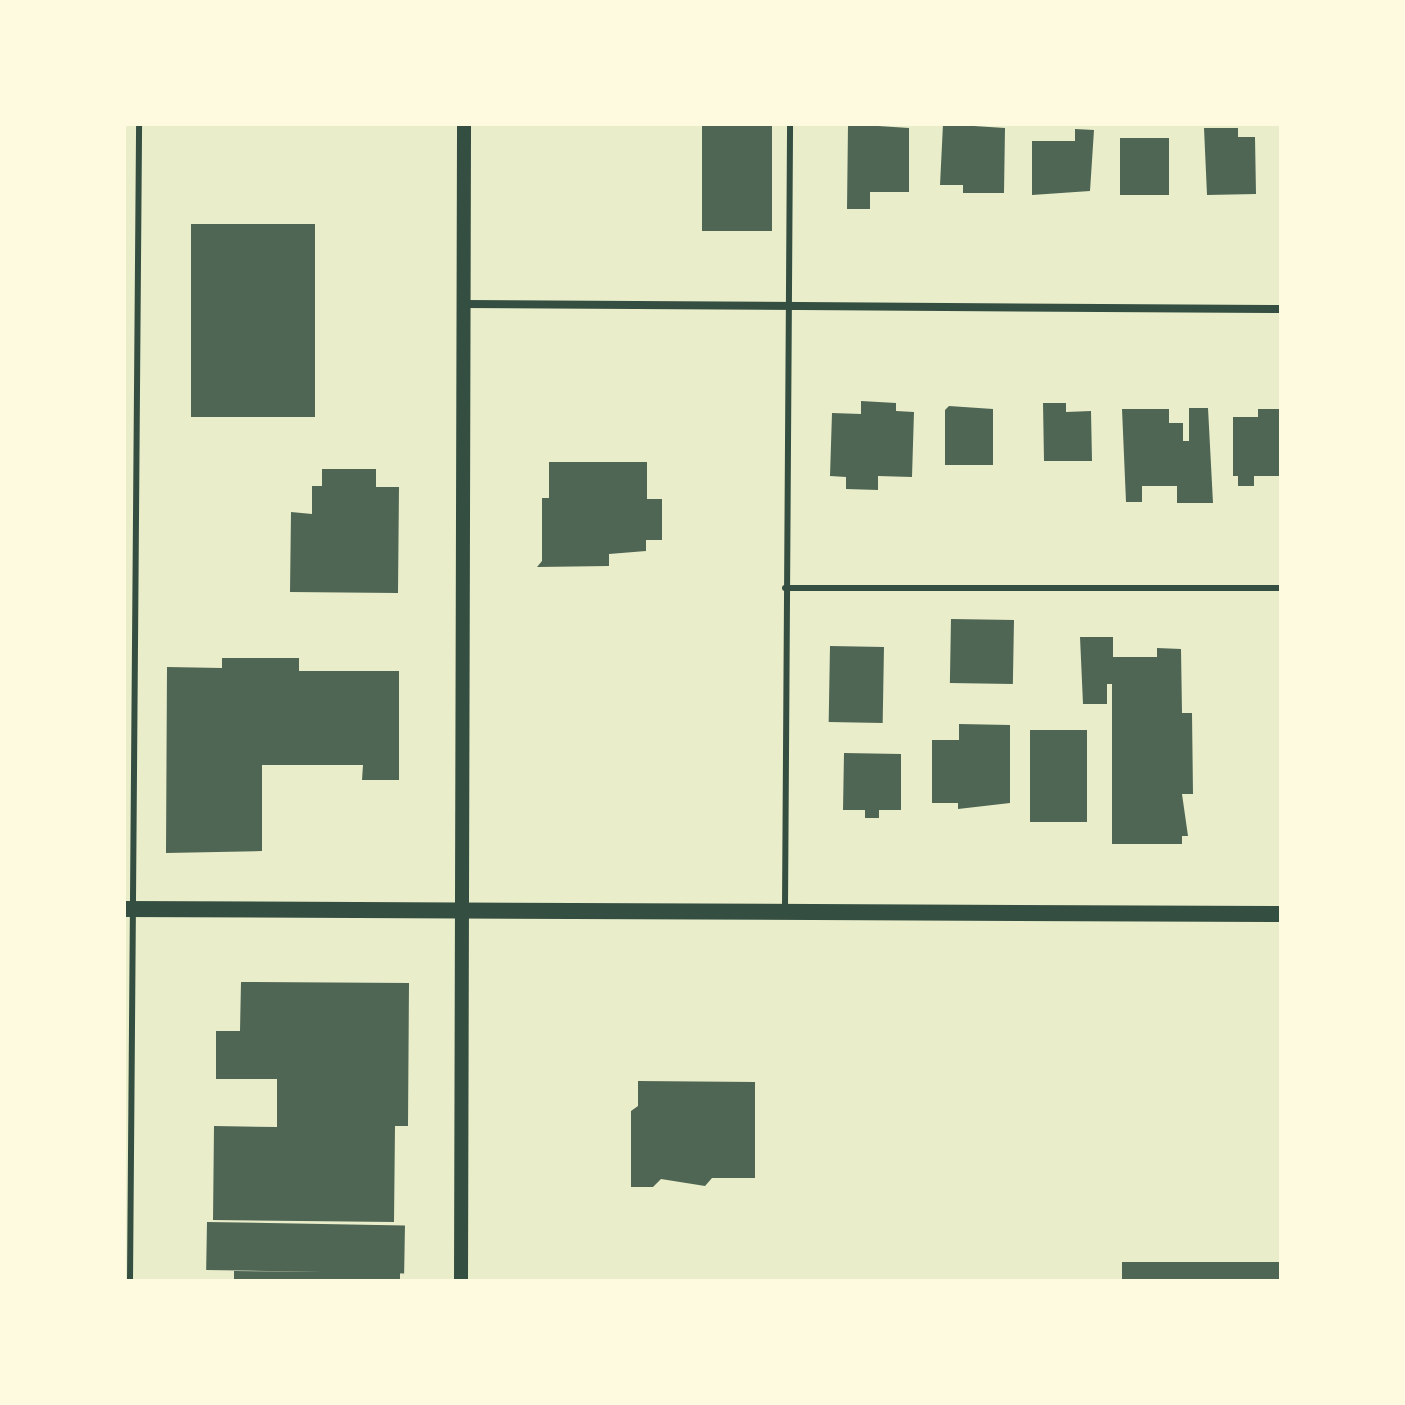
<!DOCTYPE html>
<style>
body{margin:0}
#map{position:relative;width:1405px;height:1405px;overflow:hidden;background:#e9edc9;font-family:"Archivo Narrow",sans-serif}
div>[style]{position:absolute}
.building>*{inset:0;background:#4f6655;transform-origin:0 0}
.service>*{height:6px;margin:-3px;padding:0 3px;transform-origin:3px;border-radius:3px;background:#344e41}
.minor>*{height:8px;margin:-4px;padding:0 4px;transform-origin:4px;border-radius:4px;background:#344e41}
.tertiary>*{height:14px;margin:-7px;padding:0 7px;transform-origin:7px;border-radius:7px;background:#344e41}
.secondary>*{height:16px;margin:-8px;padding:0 8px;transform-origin:8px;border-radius:8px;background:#344e41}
span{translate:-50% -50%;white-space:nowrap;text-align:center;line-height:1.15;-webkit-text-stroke:6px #fefae0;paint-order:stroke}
.frame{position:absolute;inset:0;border:126px solid #fefae0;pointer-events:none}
</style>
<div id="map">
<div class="building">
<i style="left:702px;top:124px;width:70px;height:107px"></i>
<i style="clip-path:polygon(848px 124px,909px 128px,909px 192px,870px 192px,870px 209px,847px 209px)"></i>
<i style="clip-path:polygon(943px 124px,1005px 128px,1004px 193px,963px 193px,963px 185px,940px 185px)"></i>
<i style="clip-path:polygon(1204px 128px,1238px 128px,1238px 137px,1255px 137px,1256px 194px,1207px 195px)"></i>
<i style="clip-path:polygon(1075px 129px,1094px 130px,1090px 191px,1032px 195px,1032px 141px,1075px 141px)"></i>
<i style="left:1120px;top:138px;width:49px;height:57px"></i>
<i style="left:191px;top:224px;width:124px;height:193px"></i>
<i style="clip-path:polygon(861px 401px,896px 403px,896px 411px,914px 412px,912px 477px,878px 476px,878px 490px,846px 489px,846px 477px,830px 476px,832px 413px,861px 414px)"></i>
<i style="clip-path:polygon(1043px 403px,1066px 403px,1066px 412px,1091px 411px,1092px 461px,1044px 461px)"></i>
<i style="clip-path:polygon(949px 406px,993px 409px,993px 465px,945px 465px,945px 410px)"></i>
<i style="clip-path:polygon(1189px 408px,1208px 408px,1213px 503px,1177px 503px,1177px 486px,1142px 486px,1142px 502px,1126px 502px,1122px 409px,1169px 409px,1169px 423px,1183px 423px,1183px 441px,1189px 441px)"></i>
<i style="clip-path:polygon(1258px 409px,1281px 409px,1281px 476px,1254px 476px,1254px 486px,1238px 486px,1238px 476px,1233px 476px,1233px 417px,1258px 417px)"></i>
<i style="clip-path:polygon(549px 462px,647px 462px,647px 499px,662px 499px,662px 540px,646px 540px,646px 551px,609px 554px,609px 566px,537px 567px,542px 561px,542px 498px,549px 498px)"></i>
<i style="clip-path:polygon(322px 469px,376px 469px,376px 487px,399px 487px,398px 593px,290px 592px,291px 512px,312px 514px,312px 486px,322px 486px)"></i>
<i style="left:951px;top:619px;width:63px;height:64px;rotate:1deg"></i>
<i style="clip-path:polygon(1080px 637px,1113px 637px,1113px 657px,1157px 657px,1157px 648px,1181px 649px,1182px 713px,1192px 713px,1193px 794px,1182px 794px,1188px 836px,1182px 836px,1182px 844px,1112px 844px,1112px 684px,1107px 684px,1107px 704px,1083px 704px)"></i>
<i style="left:830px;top:646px;width:54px;height:76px;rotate:1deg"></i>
<i style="clip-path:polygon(222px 658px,299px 658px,299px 671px,399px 671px,399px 780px,362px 780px,363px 765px,262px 765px,262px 851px,166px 853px,167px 667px,222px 668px)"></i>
<i style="clip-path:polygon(959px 724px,1010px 725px,1010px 803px,958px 809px,958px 803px,932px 803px,932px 740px,959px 740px)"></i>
<i style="left:1030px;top:730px;width:57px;height:92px"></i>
<i style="clip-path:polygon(844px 753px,901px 754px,901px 810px,879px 810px,879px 818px,865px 818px,865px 810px,843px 810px)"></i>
<i style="clip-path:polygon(241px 982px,409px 983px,408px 1126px,395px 1126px,394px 1222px,213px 1220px,214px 1126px,277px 1127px,277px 1079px,216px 1079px,216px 1031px,240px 1031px)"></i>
<i style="clip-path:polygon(638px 1081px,755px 1082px,755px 1178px,712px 1178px,705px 1186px,661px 1179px,653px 1187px,631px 1187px,631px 1111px,638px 1106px)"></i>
<i style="left:207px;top:1222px;width:198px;height:48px;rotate:1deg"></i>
<i style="left:1281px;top:1262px;width:19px;height:159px;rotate:90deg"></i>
<i style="clip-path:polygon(234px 1271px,392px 1272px,400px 1273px,400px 1281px,234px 1281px)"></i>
</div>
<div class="service">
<i style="left:785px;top:588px;width:496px"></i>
<i style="left:785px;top:908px;width:784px;rotate:-89.63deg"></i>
<i style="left:130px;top:1281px;width:1157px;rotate:-89.55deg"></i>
</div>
<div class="minor">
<i style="left:463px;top:304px;width:818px;rotate:0.35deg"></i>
</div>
<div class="tertiary">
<i style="left:461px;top:1281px;width:1157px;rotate:-89.85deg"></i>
</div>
<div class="secondary">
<i style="left:124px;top:909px;width:1157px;rotate:0.25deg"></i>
</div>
<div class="frame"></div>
</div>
